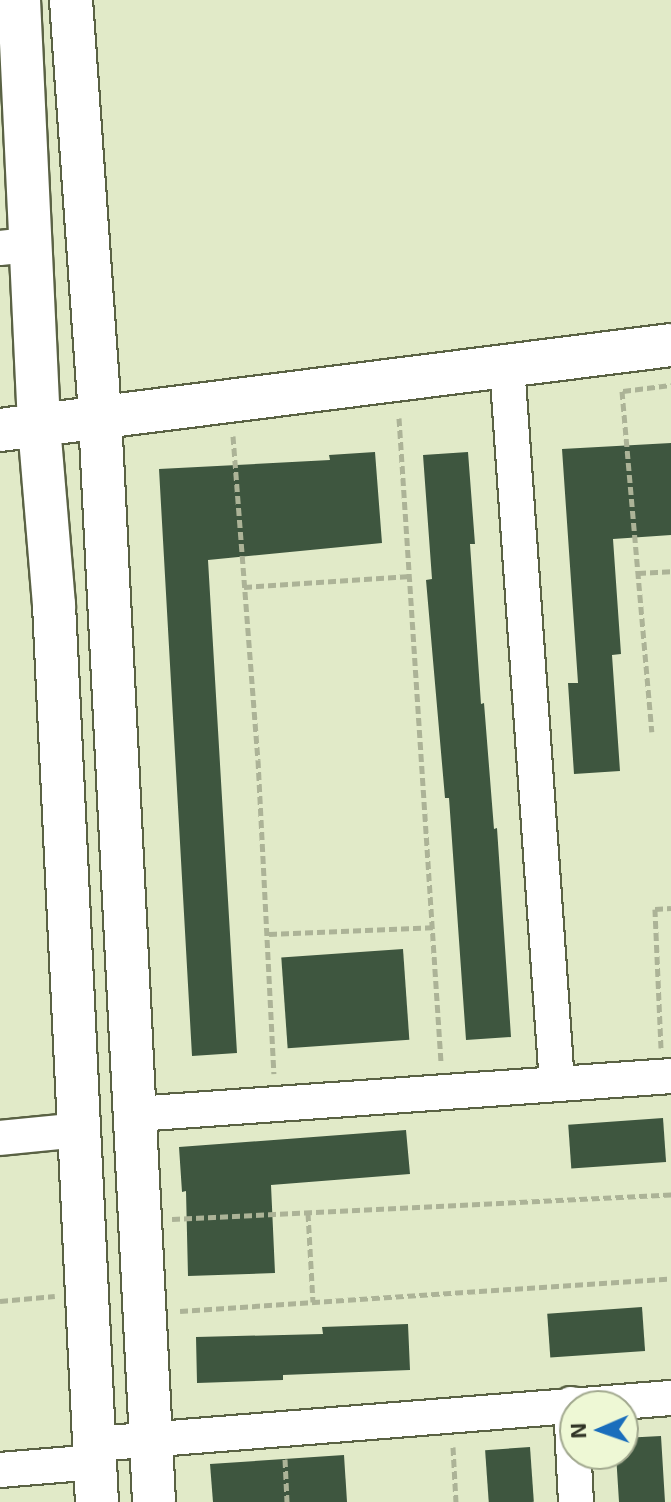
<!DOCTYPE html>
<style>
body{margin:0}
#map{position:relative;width:671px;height:1502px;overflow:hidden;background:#e1eac8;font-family:"Exo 2",sans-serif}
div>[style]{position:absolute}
.building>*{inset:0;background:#3e563f;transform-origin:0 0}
.path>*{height:5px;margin-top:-2.5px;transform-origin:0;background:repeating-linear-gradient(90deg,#acb397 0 8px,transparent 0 12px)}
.roads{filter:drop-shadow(2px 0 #5a6244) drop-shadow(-2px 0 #5a6244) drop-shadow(0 2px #5a6244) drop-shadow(0 -2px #5a6244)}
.minor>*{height:34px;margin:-17px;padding:0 17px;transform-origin:17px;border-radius:17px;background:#fff}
.tertiary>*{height:42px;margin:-21px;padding:0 21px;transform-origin:21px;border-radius:21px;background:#fff}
span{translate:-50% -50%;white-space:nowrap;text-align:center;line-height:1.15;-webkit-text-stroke:8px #eef8d5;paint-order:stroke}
.north{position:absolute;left:559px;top:1390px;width:80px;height:80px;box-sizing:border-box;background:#eef8d5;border:2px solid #a2a98f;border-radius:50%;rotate:268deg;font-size:22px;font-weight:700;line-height:32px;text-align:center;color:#303326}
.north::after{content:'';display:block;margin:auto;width:28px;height:36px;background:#1a6ebc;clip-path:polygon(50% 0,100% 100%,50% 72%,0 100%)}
</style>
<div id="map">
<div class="building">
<i style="clip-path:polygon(671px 443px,671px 535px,613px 539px,621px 654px,612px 655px,620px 771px,574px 774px,568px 683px,578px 683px,562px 449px)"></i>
<i style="clip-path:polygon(375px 452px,382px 543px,208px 560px,237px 1053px,192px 1056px,159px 469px,330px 460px,329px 455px)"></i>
<i style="clip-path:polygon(468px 452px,475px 544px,470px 544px,481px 704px,484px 703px,494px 829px,497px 828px,511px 1037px,466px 1040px,449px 798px,445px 798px,426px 580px,432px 579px,423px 455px)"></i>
<i style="left:403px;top:949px;width:91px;height:122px;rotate:86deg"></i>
<i style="left:663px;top:1118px;width:44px;height:95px;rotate:86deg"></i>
<i style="clip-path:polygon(406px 1130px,410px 1174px,271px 1185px,275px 1273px,188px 1276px,186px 1191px,182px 1192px,179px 1147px)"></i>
<i style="left:642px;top:1307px;width:44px;height:95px;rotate:86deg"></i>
<i style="clip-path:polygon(408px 1324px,410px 1370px,283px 1375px,283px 1380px,197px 1383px,196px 1337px,323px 1334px,322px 1327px)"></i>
<i style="clip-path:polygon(661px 1436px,665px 1502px,619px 1502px,616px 1454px,623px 1454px,623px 1438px)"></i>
<i style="left:530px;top:1447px;width:55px;height:45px;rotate:86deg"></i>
<i style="clip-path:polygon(344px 1455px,347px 1502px,213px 1502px,210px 1464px)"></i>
</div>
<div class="path">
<i style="left:622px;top:391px;width:342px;rotate:85deg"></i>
<i style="left:623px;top:391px;width:48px;rotate:-7.1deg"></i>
<i style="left:399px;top:418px;width:646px;rotate:86.27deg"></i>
<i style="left:233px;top:436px;width:325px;rotate:85.6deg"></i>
<i style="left:258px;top:760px;width:314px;rotate:87.1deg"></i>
<i style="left:638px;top:573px;width:33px;rotate:-3deg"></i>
<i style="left:244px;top:587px;width:167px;rotate:-3.8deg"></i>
<i style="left:269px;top:934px;width:164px;rotate:-2.4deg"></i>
<i style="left:661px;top:1048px;width:139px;rotate:-92.5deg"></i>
<i style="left:655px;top:909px;width:16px;rotate:-4deg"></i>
<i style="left:308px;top:1213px;width:89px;rotate:86.8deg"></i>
<i style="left:172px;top:1219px;width:500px;rotate:-2.8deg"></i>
<i style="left:0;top:1301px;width:55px;rotate:-5.2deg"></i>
<i style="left:180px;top:1311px;width:492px;rotate:-3.8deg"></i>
<i style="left:453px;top:1447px;width:55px;rotate:86.9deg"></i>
<i style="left:285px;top:1459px;width:43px;rotate:87.3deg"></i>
</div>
<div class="roads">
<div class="minor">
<i style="left:0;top:248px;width:31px;rotate:-6deg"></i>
<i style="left:507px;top:365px;width:720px;rotate:86.02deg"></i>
<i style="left:136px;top:1114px;width:536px;rotate:-4.06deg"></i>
<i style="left:0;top:1138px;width:80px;rotate:-5.7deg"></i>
<i style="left:571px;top:1404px;width:98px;rotate:87.1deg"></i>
<i style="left:95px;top:1444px;width:578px;rotate:-4.57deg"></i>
<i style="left:0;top:1470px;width:95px;rotate:-4.8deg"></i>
</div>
<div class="tertiary">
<i style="left:19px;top:0;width:426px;rotate:87.3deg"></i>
<i style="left:39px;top:426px;width:180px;rotate:85.2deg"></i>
<i style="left:54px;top:605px;width:898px;rotate:87.26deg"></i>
<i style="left:71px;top:0;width:418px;rotate:86deg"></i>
<i style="left:100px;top:417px;width:1086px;rotate:87.15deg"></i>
<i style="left:0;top:430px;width:676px;rotate:-7.22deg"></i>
</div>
</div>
<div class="north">N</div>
</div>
